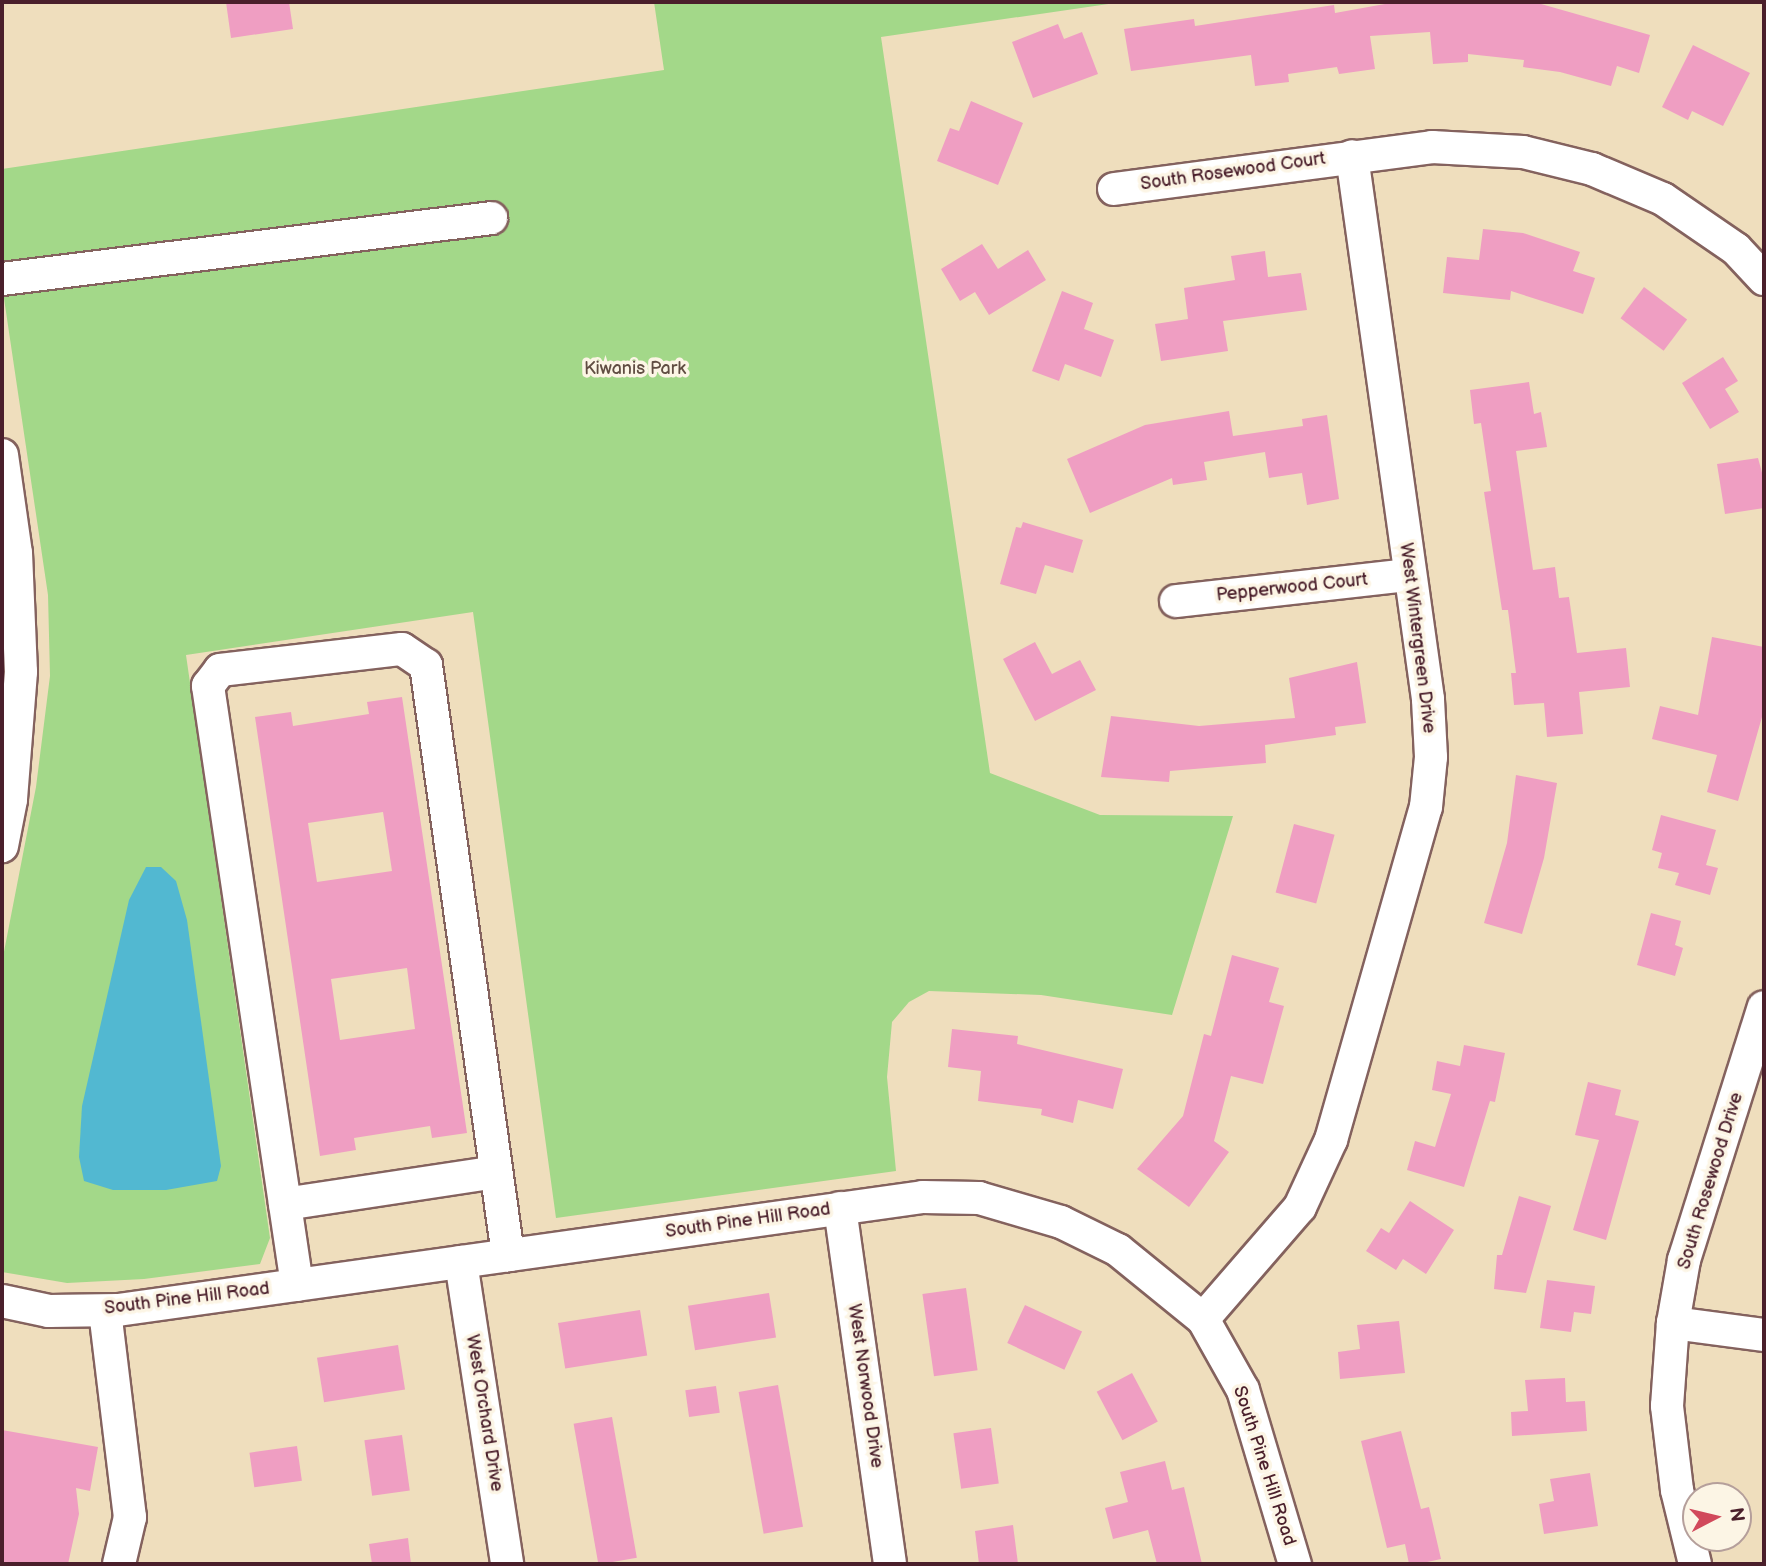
<!DOCTYPE html>
<style>
body{margin:0}
#map{position:relative;width:1766px;height:1566px;overflow:hidden;background:#efdebd;font-family:"Balsamiq Sans",sans-serif}
div>[style]{position:absolute}
.green>*{inset:0;background:#a3d889}
.water>*{inset:0;background:#52b8d1}
.building>*{inset:0;background:#ef9ec2;transform-origin:0 0}
.roads{filter:drop-shadow(2px 0 #84625e) drop-shadow(-2px 0 #84625e) drop-shadow(0 2px #84625e) drop-shadow(0 -2px #84625e)}
.minor>*{height:32px;margin:-16px;padding:0 16px;transform-origin:16px;border-radius:16px;background:#fff}
span{translate:-50% -50%;white-space:nowrap;text-align:center;line-height:1.15;-webkit-text-stroke:7px #fcf5e5;paint-order:stroke}
.street-label{font-size:18px;color:#4a1f2b}
.park-label{font-size:18px;color:#604d42}
.frame{position:absolute;inset:0;border:4px solid #4a1f2b;pointer-events:none}
.north{position:absolute;left:1682px;top:1482px;width:70px;height:70px;box-sizing:border-box;background:#fcf5e5;border:2px solid #b59f9b;border-radius:50%;rotate:83deg;font-size:19px;font-weight:700;line-height:28px;text-align:center;color:#4a1f2b}
.north::after{content:'';display:block;margin:auto;width:24px;height:32px;background:#d1495b;clip-path:polygon(50% 0,100% 100%,50% 72%,0 100%)}
</style>
<div id="map">
<div class="green">
<i style="clip-path:polygon(654px 2px,1122px 2px,881px 37px,990px 773px,1100px 815px,1233px 816px,1172px 1015px,1041px 995px,929px 991px,909px 1002px,892px 1022px,887px 1077px,896px 1171px,556px 1218px,473px 612px,186px 655px,270px 1238px,260px 1264px,144px 1279px,67px 1283px,2px 1272px,2px 962px,36px 787px,50px 676px,48px 595px,2px 285px,2px 169px,664px 70px)"></i>
</div>
<div class="water">
<i style="clip-path:polygon(146px 867px,161px 867px,176px 881px,187px 920px,221px 1166px,217px 1181px,166px 1190px,113px 1190px,84px 1181px,79px 1157px,82px 1106px,129px 900px)"></i>
</div>
<div class="building">
<i style="clip-path:polygon(226px 2px,289px 2px,293px 29px,231px 38px)"></i>
<i style="clip-path:polygon(1396px 2px,1534px 2px,1650px 35px,1639px 73px,1617px 66px,1611px 86px,1560px 72px,1523px 67px,1524px 60px,1468px 54px,1468px 62px,1433px 64px,1430px 32px,1370px 36px,1375px 69px,1339px 74px,1337px 67px,1288px 74px,1289px 82px,1255px 86px,1251px 55px,1131px 71px,1124px 29px,1194px 19px,1195px 26px,1334px 5px,1335px 13px)"></i>
<i style="clip-path:polygon(1058px 24px,1064px 39px,1082px 32px,1098px 74px,1033px 98px,1012px 42px)"></i>
<i style="clip-path:polygon(1693px 45px,1750px 73px,1723px 126px,1692px 111px,1688px 120px,1662px 107px)"></i>
<i style="clip-path:polygon(971px 101px,1023px 123px,998px 185px,937px 161px,950px 128px,959px 131px)"></i>
<i style="clip-path:polygon(1483px 229px,1523px 233px,1580px 252px,1573px 271px,1595px 278px,1583px 314px,1511px 291px,1510px 300px,1443px 293px,1447px 257px,1479px 260px)"></i>
<i style="clip-path:polygon(982px 244px,998px 269px,1028px 250px,1046px 280px,989px 315px,975px 292px,960px 301px,941px 269px)"></i>
<i style="clip-path:polygon(1265px 251px,1268px 277px,1301px 273px,1307px 310px,1223px 321px,1228px 351px,1161px 361px,1155px 324px,1188px 319px,1184px 288px,1235px 280px,1231px 256px)"></i>
<i style="left:1644px;top:287px;width:54px;height:39px;rotate:37deg"></i>
<i style="clip-path:polygon(1062px 291px,1093px 303px,1084px 329px,1114px 340px,1101px 377px,1065px 364px,1059px 381px,1032px 371px)"></i>
<i style="clip-path:polygon(1723px 357px,1738px 381px,1725px 389px,1739px 412px,1710px 429px,1682px 383px)"></i>
<i style="clip-path:polygon(1529px 382px,1534px 414px,1541px 412px,1547px 447px,1516px 451px,1533px 570px,1555px 567px,1559px 598px,1569px 597px,1577px 653px,1626px 648px,1630px 687px,1579px 692px,1583px 734px,1547px 737px,1544px 703px,1514px 705px,1511px 673px,1516px 673px,1508px 610px,1502px 610px,1484px 492px,1491px 491px,1481px 423px,1474px 424px,1470px 390px)"></i>
<i style="clip-path:polygon(1229px 411px,1233px 436px,1303px 426px,1302px 419px,1327px 415px,1339px 499px,1307px 505px,1302px 473px,1269px 478px,1265px 452px,1204px 462px,1207px 480px,1173px 485px,1172px 478px,1090px 513px,1067px 459px,1145px 425px)"></i>
<i style="clip-path:polygon(1758px 458px,1764px 480px,1764px 508px,1725px 514px,1717px 464px)"></i>
<i style="clip-path:polygon(1023px 522px,1083px 540px,1073px 573px,1045px 565px,1036px 594px,1000px 584px,1016px 527px,1021px 528px)"></i>
<i style="clip-path:polygon(1712px 637px,1764px 647px,1764px 710px,1738px 801px,1707px 792px,1717px 755px,1652px 739px,1660px 706px,1698px 715px)"></i>
<i style="clip-path:polygon(1035px 642px,1052px 674px,1080px 660px,1096px 690px,1035px 721px,1003px 659px)"></i>
<i style="clip-path:polygon(1357px 662px,1366px 723px,1335px 727px,1336px 735px,1265px 745px,1266px 763px,1170px 771px,1169px 782px,1101px 777px,1111px 716px,1199px 726px,1295px 718px,1289px 678px)"></i>
<i style="clip-path:polygon(evenodd,402px 697px,467px 1133px,432px 1138px,430px 1126px,354px 1138px,356px 1150px,320px 1156px,255px 717px,291px 712px,293px 726px,369px 714px,367px 702px,402px 697px,383px 812px,392px 871px,317px 882px,308px 823px,383px 812px,402px 697px,407px 968px,415px 1029px,340px 1040px,331px 979px,407px 968px)"></i>
<i style="clip-path:polygon(1516px 775px,1557px 783px,1544px 858px,1522px 934px,1484px 923px,1507px 843px)"></i>
<i style="clip-path:polygon(1661px 815px,1716px 830px,1706px 865px,1718px 868px,1710px 895px,1675px 885px,1679px 873px,1658px 868px,1662px 853px,1652px 850px)"></i>
<i style="left:1294px;top:824px;width:42px;height:71px;rotate:15deg"></i>
<i style="clip-path:polygon(1651px 913px,1681px 921px,1675px 945px,1683px 948px,1675px 976px,1637px 965px)"></i>
<i style="clip-path:polygon(1232px 955px,1279px 968px,1269px 1002px,1284px 1006px,1263px 1084px,1231px 1076px,1214px 1141px,1229px 1152px,1189px 1207px,1137px 1169px,1183px 1116px,1204px 1034px,1211px 1036px)"></i>
<i style="clip-path:polygon(952px 1029px,1018px 1036px,1017px 1044px,1123px 1069px,1113px 1109px,1078px 1100px,1073px 1123px,1041px 1115px,1042px 1109px,978px 1101px,981px 1071px,948px 1067px)"></i>
<i style="clip-path:polygon(1464px 1045px,1505px 1053px,1495px 1102px,1490px 1101px,1464px 1187px,1407px 1170px,1415px 1141px,1435px 1147px,1451px 1094px,1432px 1090px,1437px 1061px,1460px 1066px)"></i>
<i style="clip-path:polygon(1588px 1082px,1621px 1090px,1615px 1115px,1639px 1121px,1606px 1240px,1573px 1230px,1599px 1140px,1575px 1135px)"></i>
<i style="clip-path:polygon(1519px 1196px,1551px 1206px,1526px 1293px,1494px 1289px,1497px 1255px,1502px 1255px)"></i>
<i style="clip-path:polygon(1410px 1201px,1454px 1230px,1426px 1274px,1403px 1259px,1396px 1270px,1366px 1251px,1381px 1228px,1389px 1233px)"></i>
<i style="clip-path:polygon(1547px 1280px,1595px 1286px,1591px 1314px,1574px 1312px,1571px 1332px,1540px 1328px)"></i>
<i style="left:966px;top:1288px;width:83px;height:44px;rotate:82deg"></i>
<i style="left:769px;top:1293px;width:45px;height:82px;rotate:81deg"></i>
<i style="left:1025px;top:1305px;width:63px;height:42px;rotate:25deg"></i>
<i style="left:640px;top:1310px;width:46px;height:83px;rotate:81deg"></i>
<i style="clip-path:polygon(1399px 1321px,1405px 1373px,1340px 1379px,1338px 1352px,1360px 1349px,1357px 1325px)"></i>
<i style="left:398px;top:1345px;width:45px;height:82px;rotate:81deg"></i>
<i style="left:1132px;top:1373px;width:55px;height:40px;rotate:62deg"></i>
<i style="clip-path:polygon(1565px 1378px,1566px 1402px,1585px 1401px,1587px 1431px,1512px 1436px,1511px 1412px,1528px 1411px,1525px 1380px)"></i>
<i style="left:778px;top:1385px;width:144px;height:40px;rotate:80deg"></i>
<i style="left:716px;top:1386px;width:27px;height:31px;rotate:82deg"></i>
<i style="left:612px;top:1417px;width:143px;height:39px;rotate:80deg"></i>
<i style="left:991px;top:1428px;width:56px;height:38px;rotate:82deg"></i>
<i style="clip-path:polygon(2px 1430px,98px 1447px,90px 1491px,76px 1488px,79px 1514px,68px 1564px,2px 1564px)"></i>
<i style="clip-path:polygon(1401px 1431px,1421px 1509px,1429px 1507px,1441px 1559px,1418px 1564px,1409px 1564px,1405px 1544px,1387px 1548px,1361px 1441px)"></i>
<i style="left:402px;top:1435px;width:56px;height:38px;rotate:82deg"></i>
<i style="left:297px;top:1446px;width:35px;height:48px;rotate:82deg"></i>
<i style="clip-path:polygon(1165px 1461px,1172px 1490px,1184px 1487px,1202px 1564px,1157px 1564px,1148px 1530px,1113px 1539px,1105px 1508px,1128px 1502px,1120px 1472px)"></i>
<i style="clip-path:polygon(1590px 1473px,1598px 1526px,1544px 1534px,1539px 1504px,1554px 1501px,1550px 1479px)"></i>
<i style="clip-path:polygon(1013px 1525px,1018px 1564px,979px 1564px,975px 1531px)"></i>
<i style="clip-path:polygon(408px 1538px,411px 1564px,372px 1564px,369px 1544px)"></i>
</div>
<div class="roads">
<div class="minor">
<i style="left:1114px;top:189px;width:321px;rotate:-7.5deg"></i>
<i style="left:1432px;top:147px;width:91px;rotate:3.1deg"></i>
<i style="left:1523px;top:152px;width:71px;rotate:13.8deg"></i>
<i style="left:1592px;top:169px;width:77px;rotate:22.9deg"></i>
<i style="left:1663px;top:199px;width:88px;rotate:34.4deg"></i>
<i style="left:1736px;top:249px;width:41px;rotate:47deg"></i>
<i style="left:2px;top:279px;width:493px;rotate:-7.1deg"></i>
<i style="left:2px;top:455px;width:99px;rotate:81.9deg"></i>
<i style="left:16px;top:553px;width:119px;rotate:87.6deg"></i>
<i style="left:21px;top:672px;width:128px;rotate:94.5deg"></i>
<i style="left:11px;top:800px;width:47px;rotate:101.1deg"></i>
<i style="left:1176px;top:601px;width:234px;rotate:-6.4deg"></i>
<i style="left:285px;top:1204px;width:213px;rotate:-8.6deg"></i>
<i style="left:840px;top:1208px;width:359px;rotate:82deg"></i>
<i style="left:461px;top:1262px;width:305px;rotate:81.3deg"></i>
<i style="left:297px;top:1285px;width:606px;rotate:-98.45deg"></i>
<i style="left:208px;top:686px;width:20px;rotate:-53deg"></i>
<i style="left:220px;top:670px;width:183px;rotate:-6.6deg"></i>
<i style="left:402px;top:649px;width:29px;rotate:34deg"></i>
<i style="left:426px;top:665px;width:596px;rotate:82.09deg"></i>
<i style="left:2px;top:1301px;width:48px;rotate:12deg"></i>
<i style="left:49px;top:1311px;width:69px;rotate:-0.8deg"></i>
<i style="left:118px;top:1310px;width:813px;rotate:-7.99deg"></i>
<i style="left:923px;top:1197px;width:56px;rotate:1deg"></i>
<i style="left:979px;top:1198px;width:85px;rotate:16.3deg"></i>
<i style="left:1061px;top:1222px;width:64px;rotate:26.2deg"></i>
<i style="left:1118px;top:1250px;width:109px;rotate:39.1deg"></i>
<i style="left:1203px;top:1319px;width:81px;rotate:60.6deg"></i>
<i style="left:1243px;top:1390px;width:182px;rotate:73.4deg"></i>
<i style="left:105px;top:1311px;width:208px;rotate:83.1deg"></i>
<i style="left:130px;top:1517px;width:48px;rotate:103.2deg"></i>
<i style="left:1203px;top:1319px;width:148px;rotate:-49.1deg"></i>
<i style="left:1300px;top:1207px;width:74px;rotate:-65.2deg"></i>
<i style="left:1331px;top:1140px;width:346px;rotate:-74.1deg"></i>
<i style="left:1426px;top:807px;width:50px;rotate:-84.3deg"></i>
<i style="left:1431px;top:757px;width:58px;rotate:-93deg"></i>
<i style="left:1428px;top:699px;width:548px;rotate:-97.97deg"></i>
<i style="left:1673px;top:1323px;width:92px;rotate:7.5deg"></i>
<i style="left:1695px;top:1564px;width:76px;rotate:-103.7deg"></i>
<i style="left:1677px;top:1490px;width:85px;rotate:-96.8deg"></i>
<i style="left:1667px;top:1406px;width:83px;rotate:-85.9deg"></i>
<i style="left:1673px;top:1323px;width:64px;rotate:-80.1deg"></i>
<i style="left:1684px;top:1260px;width:265px;rotate:-72.5deg"></i>
</div>
</div>
<div class="street-label">
<span style="left:1233px;top:172px;rotate:-8deg">South Rosewood Court</span>
<span style="left:1292px;top:588px;rotate:-6deg">Pepperwood Court</span>
<span style="left:1417px;top:638px;rotate:83deg">West Wintergreen Drive</span>
<span style="left:1711px;top:1181px;rotate:-73deg">South Rosewood Drive</span>
<span style="left:748px;top:1221px;rotate:-8deg">South Pine Hill Road</span>
<span style="left:187px;top:1299px;rotate:-7deg">South Pine Hill Road</span>
<span style="left:865px;top:1386px;rotate:82deg">West Norwood Drive</span>
<span style="left:484px;top:1413px;rotate:81deg">West Orchard Drive</span>
<span style="left:1264px;top:1466px;rotate:72deg">South Pine Hill Road</span>
</div>
<div class="park-label">
<span style="left:635px;top:369px">Kiwanis Park</span>
</div>
<div class="frame"></div>
<div class="north">N</div>
</div>
